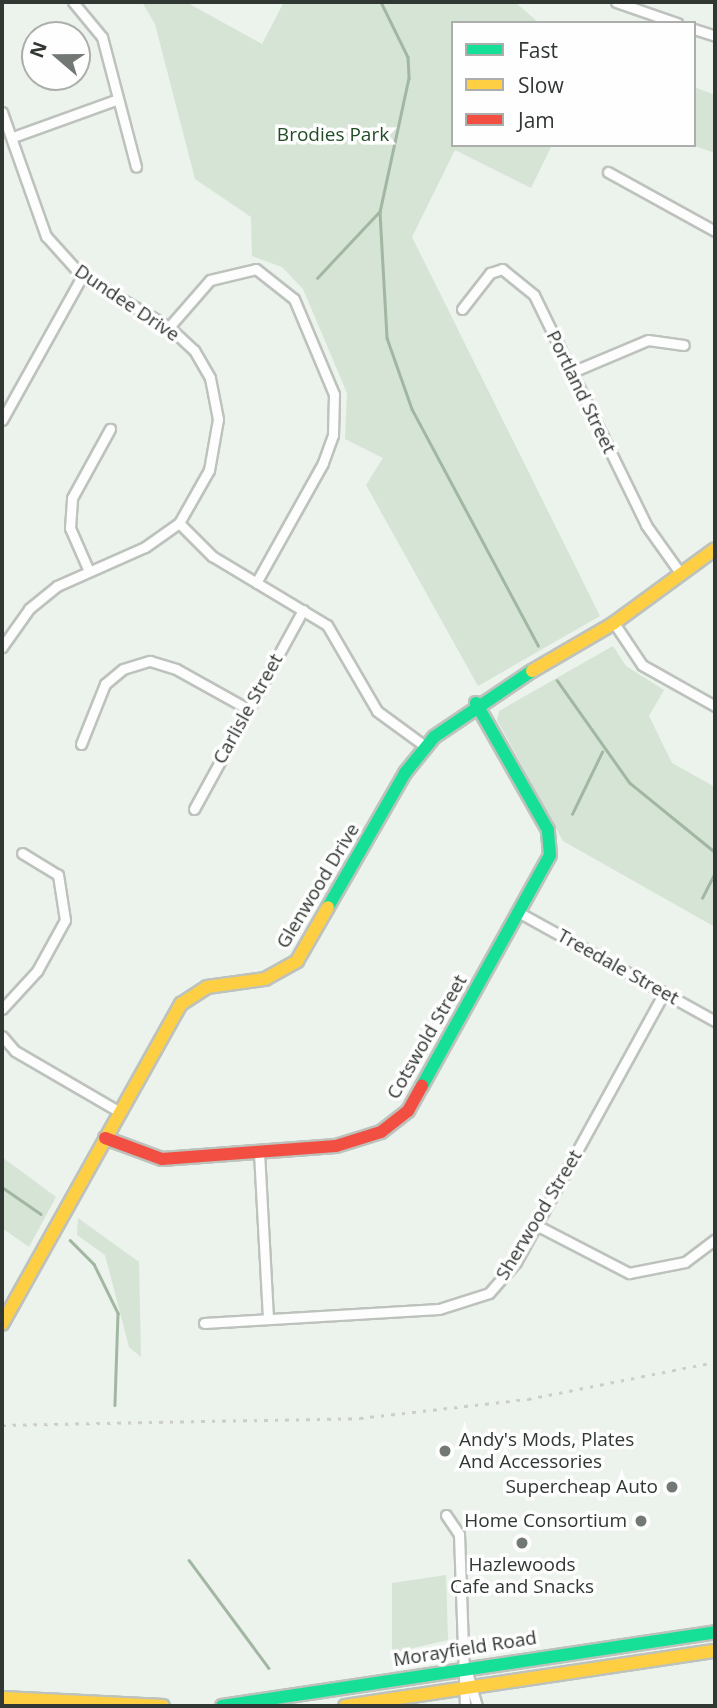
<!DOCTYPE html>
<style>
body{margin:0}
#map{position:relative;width:717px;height:1708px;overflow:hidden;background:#ecf2ec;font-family:"Open Sans",sans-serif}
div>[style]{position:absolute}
.green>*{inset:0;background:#d5e4d5}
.stream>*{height:2.5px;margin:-1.25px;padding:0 1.25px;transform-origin:1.25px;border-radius:1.25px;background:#a2b7a2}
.roads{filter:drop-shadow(2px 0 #bdc2bd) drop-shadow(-2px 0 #bdc2bd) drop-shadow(0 2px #bdc2bd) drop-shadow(0 -2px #bdc2bd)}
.street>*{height:9px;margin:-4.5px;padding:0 4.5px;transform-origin:4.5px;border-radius:4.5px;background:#fcfdfc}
.fast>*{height:12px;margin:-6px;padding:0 6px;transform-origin:6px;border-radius:6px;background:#16e098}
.slow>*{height:12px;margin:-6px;padding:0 6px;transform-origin:6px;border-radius:6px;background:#ffcf43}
.jam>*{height:12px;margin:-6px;padding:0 6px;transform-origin:6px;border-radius:6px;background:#f24e42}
.rail>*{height:2.5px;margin-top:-1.25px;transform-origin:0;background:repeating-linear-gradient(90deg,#cccdcc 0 3.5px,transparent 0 10.5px)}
.dots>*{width:19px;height:19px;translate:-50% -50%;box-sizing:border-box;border:4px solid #fefefe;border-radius:50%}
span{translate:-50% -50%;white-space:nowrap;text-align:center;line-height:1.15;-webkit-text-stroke:7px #fefefe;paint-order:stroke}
.park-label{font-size:19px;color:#214c26}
.street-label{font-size:19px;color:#313732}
.poi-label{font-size:19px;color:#313732}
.left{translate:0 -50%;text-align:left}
.right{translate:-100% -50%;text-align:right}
.frame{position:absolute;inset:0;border:4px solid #313732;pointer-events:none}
.legend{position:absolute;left:451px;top:21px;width:245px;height:126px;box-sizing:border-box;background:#fefefe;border:2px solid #acaeac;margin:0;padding:9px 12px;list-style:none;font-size:21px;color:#313732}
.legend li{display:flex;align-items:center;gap:14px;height:35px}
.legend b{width:35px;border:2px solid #acaeac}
.north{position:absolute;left:21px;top:21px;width:70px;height:70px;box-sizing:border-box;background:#fefefe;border:2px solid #acaeac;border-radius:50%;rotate:290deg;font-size:19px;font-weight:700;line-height:28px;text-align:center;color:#313732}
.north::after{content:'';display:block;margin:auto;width:24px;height:32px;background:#727873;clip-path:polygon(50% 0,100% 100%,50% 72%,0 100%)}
</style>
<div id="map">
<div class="green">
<i style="clip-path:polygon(142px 2px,186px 2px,262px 44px,284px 2px,515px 2px,539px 23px,453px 23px,453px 145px,552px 145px,531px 188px,455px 150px,412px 237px,600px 616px,478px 686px,366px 485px,383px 458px,345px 439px,347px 393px,303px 289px,282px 267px,252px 256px,251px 217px,195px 179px,155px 24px)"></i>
<i style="clip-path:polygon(694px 87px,715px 95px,715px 153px,692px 145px)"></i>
<i style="clip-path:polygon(613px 646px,626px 666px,664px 690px,649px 716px,672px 763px,715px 787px,715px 927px,563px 841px,497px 720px,499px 711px)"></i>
<i style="clip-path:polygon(2px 1157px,56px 1197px,29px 1247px,2px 1228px)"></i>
<i style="clip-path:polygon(78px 1218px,139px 1262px,141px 1357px,129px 1347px,105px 1255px,77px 1235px)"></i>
<i style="clip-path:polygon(446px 1575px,448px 1640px,392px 1653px,392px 1583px)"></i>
</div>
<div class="stream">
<i style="left:381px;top:2px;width:61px;rotate:63.9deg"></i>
<i style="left:408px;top:57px;width:21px;rotate:87deg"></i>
<i style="left:409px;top:78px;width:137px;rotate:102.2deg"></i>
<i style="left:380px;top:212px;width:126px;rotate:86.8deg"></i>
<i style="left:387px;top:338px;width:75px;rotate:70.6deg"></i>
<i style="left:412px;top:409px;width:268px;rotate:61.9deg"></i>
<i style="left:317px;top:278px;width:91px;rotate:-46.8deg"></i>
<i style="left:557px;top:680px;width:126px;rotate:54.7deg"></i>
<i style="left:630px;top:783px;width:109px;rotate:39.1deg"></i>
<i style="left:572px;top:814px;width:69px;rotate:-64.2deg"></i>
<i style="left:702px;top:898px;width:28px;rotate:-63deg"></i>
<i style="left:2px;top:1187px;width:47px;rotate:34.7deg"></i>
<i style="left:70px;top:1240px;width:34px;rotate:45deg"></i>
<i style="left:94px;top:1264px;width:55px;rotate:63.9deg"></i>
<i style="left:118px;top:1313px;width:92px;rotate:91.9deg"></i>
<i style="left:189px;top:1560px;width:134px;rotate:53.5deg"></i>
</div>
<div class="roads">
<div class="street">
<i style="left:73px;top:2px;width:45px;rotate:50.4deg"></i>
<i style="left:102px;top:37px;width:134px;rotate:75.3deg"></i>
<i style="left:616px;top:2px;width:65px;rotate:19deg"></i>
<i style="left:694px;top:29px;width:22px;rotate:18deg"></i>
<i style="left:2px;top:112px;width:132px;rotate:70.5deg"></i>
<i style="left:46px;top:236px;width:54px;rotate:48deg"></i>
<i style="left:82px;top:276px;width:101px;rotate:30.4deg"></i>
<i style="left:169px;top:327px;width:34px;rotate:43deg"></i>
<i style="left:194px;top:350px;width:32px;rotate:60deg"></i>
<i style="left:210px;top:378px;width:42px;rotate:79deg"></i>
<i style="left:218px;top:419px;width:52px;rotate:100deg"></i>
<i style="left:209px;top:470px;width:61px;rotate:119.5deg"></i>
<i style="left:179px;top:523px;width:42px;rotate:144.8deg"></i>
<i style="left:145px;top:547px;width:96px;rotate:156.1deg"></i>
<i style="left:57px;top:586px;width:36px;rotate:141deg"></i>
<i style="left:29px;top:609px;width:47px;rotate:125.4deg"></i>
<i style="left:13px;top:137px;width:109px;rotate:-19.8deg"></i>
<i style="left:608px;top:172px;width:122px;rotate:28.9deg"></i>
<i style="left:462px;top:309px;width:46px;rotate:-52.1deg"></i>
<i style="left:490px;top:273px;width:13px;rotate:-18deg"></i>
<i style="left:502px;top:269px;width:41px;rotate:39.1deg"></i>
<i style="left:534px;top:295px;width:256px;rotate:64deg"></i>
<i style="left:646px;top:525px;width:60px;rotate:54.5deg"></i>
<i style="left:169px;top:327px;width:62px;rotate:-48.9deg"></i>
<i style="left:210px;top:280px;width:47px;rotate:-13.4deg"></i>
<i style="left:256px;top:269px;width:48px;rotate:38.3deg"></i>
<i style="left:294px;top:299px;width:103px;rotate:67.2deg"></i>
<i style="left:334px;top:394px;width:41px;rotate:91.4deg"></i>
<i style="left:333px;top:435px;width:30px;rotate:110deg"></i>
<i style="left:323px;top:463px;width:137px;rotate:119.2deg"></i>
<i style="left:572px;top:372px;width:82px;rotate:-22.8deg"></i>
<i style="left:648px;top:340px;width:36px;rotate:8deg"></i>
<i style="left:2px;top:420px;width:165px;rotate:-60.9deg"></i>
<i style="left:179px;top:523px;width:47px;rotate:45deg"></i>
<i style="left:212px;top:556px;width:134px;rotate:31deg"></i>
<i style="left:327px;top:625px;width:99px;rotate:59.8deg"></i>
<i style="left:377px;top:711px;width:59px;rotate:36.1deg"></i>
<i style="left:88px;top:569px;width:45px;rotate:-113.7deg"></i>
<i style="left:70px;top:528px;width:30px;rotate:-86deg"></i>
<i style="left:72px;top:498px;width:79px;rotate:-61.2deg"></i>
<i style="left:614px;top:623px;width:50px;rotate:56.3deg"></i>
<i style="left:642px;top:665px;width:84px;rotate:29.3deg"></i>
<i style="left:81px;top:744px;width:65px;rotate:-68.2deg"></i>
<i style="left:105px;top:684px;width:23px;rotate:-40deg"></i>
<i style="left:123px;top:669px;width:28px;rotate:-17deg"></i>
<i style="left:150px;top:661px;width:27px;rotate:17deg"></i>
<i style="left:176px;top:669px;width:82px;rotate:29.1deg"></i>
<i style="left:194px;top:809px;width:227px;rotate:-61.3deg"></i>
<i style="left:520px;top:913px;width:223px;rotate:29deg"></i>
<i style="left:2px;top:1009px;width:52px;rotate:-47.4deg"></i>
<i style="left:37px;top:971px;width:58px;rotate:-61.2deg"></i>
<i style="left:65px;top:920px;width:46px;rotate:-98.8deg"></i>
<i style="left:58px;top:875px;width:42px;rotate:-148.6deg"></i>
<i style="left:2px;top:1036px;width:20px;rotate:49deg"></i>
<i style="left:15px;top:1051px;width:121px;rotate:30.2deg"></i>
<i style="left:259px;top:1152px;width:167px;rotate:86.9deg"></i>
<i style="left:536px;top:1225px;width:105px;rotate:27.3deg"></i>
<i style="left:629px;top:1273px;width:57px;rotate:-11.1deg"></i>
<i style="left:685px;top:1262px;width:38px;rotate:-37deg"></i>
<i style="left:204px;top:1323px;width:235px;rotate:-3.4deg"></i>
<i style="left:439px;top:1309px;width:52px;rotate:-17.7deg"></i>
<i style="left:489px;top:1293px;width:41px;rotate:-48.9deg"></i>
<i style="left:516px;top:1262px;width:307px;rotate:-61.2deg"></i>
<i style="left:446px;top:1515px;width:23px;rotate:56deg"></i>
<i style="left:459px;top:1534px;width:172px;rotate:88deg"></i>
<i style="left:466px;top:1668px;width:40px;rotate:74deg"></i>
</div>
<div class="fast">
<i style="left:328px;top:907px;width:155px;rotate:-60.1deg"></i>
<i style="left:405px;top:773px;width:46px;rotate:-51.1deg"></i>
<i style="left:434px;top:737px;width:118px;rotate:-34deg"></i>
<i style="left:422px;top:1086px;width:264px;rotate:-61deg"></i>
<i style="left:550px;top:855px;width:25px;rotate:-95deg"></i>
<i style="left:548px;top:830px;width:146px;rotate:-119.6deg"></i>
<i style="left:222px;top:1706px;width:499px;rotate:-8.5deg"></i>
</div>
<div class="slow">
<i style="left:532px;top:671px;width:95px;rotate:-30.3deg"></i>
<i style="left:614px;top:623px;width:125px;rotate:-36.2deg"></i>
<i style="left:2px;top:1324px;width:367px;rotate:-60.8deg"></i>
<i style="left:181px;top:1004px;width:31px;rotate:-33deg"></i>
<i style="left:207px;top:987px;width:59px;rotate:-7.9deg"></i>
<i style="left:265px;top:979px;width:37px;rotate:-29deg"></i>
<i style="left:297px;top:961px;width:62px;rotate:-60.1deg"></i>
<i style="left:2px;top:1698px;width:161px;rotate:2.8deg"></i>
<i style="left:345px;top:1706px;width:374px;rotate:-8.5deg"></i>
</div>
<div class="jam">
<i style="left:105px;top:1138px;width:61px;rotate:20.2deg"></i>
<i style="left:162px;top:1159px;width:174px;rotate:-4.3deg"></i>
<i style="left:336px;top:1146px;width:47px;rotate:-17.3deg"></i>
<i style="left:381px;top:1132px;width:34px;rotate:-38deg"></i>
<i style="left:408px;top:1111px;width:29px;rotate:-61deg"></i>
</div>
</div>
<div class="rail">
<i style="left:2px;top:1425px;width:358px;rotate:-1.1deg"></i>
<i style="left:360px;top:1418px;width:169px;rotate:-6.5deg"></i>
<i style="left:528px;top:1399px;width:191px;rotate:-11.2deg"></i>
</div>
<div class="dots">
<i style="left:445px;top:1451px;background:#727873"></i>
<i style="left:672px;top:1487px;background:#727873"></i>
<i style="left:641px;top:1521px;background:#727873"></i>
<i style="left:522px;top:1543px;background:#727873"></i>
</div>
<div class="park-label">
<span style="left:333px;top:135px">Brodies Park</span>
</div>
<div class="street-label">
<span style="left:127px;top:303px;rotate:34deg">Dundee Drive</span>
<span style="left:581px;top:392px;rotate:64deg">Portland Street</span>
<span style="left:248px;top:709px;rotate:-61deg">Carlisle Street</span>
<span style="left:318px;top:886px;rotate:-59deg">Glenwood Drive</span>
<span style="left:618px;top:967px;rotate:29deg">Treedale Street</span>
<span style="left:427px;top:1037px;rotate:-60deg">Cotswold Street</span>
<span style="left:539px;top:1215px;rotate:-59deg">Sherwood Street</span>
<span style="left:465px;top:1649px;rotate:-9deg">Morayfield Road</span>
</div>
<div class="poi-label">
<span class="left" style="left:459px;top:1451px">Andy's Mods, Plates<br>And Accessories</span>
<span class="right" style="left:658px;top:1487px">Supercheap Auto</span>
<span class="right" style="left:627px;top:1521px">Home Consortium</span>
<span style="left:522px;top:1576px">Hazlewoods<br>Cafe and Snacks</span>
</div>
<div class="frame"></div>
<ul class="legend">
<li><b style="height:9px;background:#16e098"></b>Fast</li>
<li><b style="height:9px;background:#ffcf43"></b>Slow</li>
<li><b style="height:9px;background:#f24e42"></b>Jam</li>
</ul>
<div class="north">N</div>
</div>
